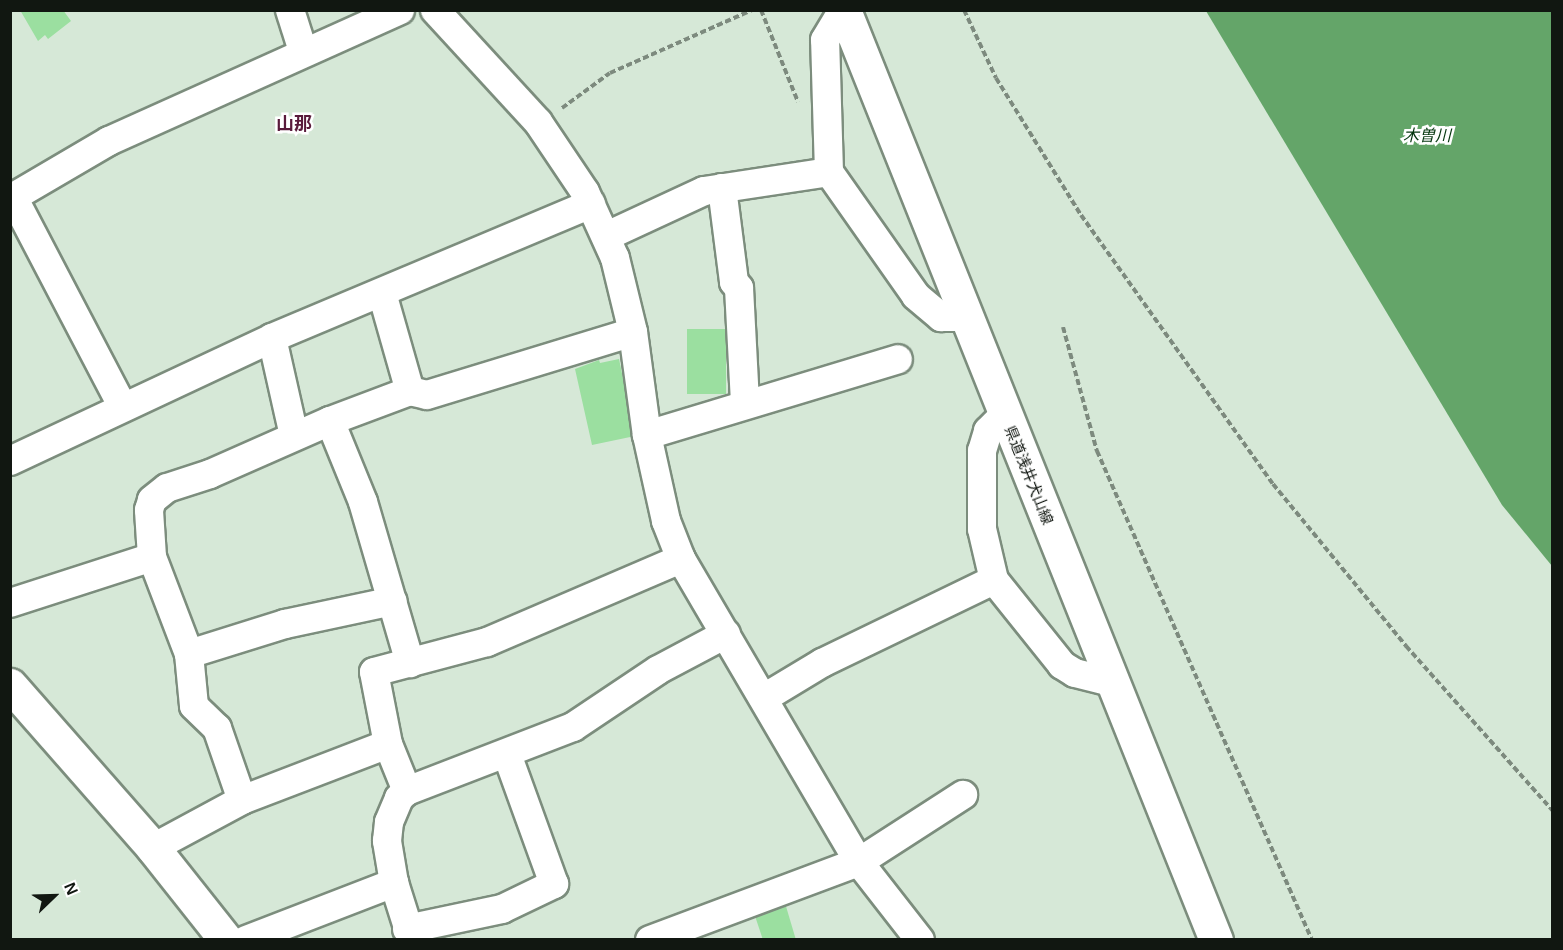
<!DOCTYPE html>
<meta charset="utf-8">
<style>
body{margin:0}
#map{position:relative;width:1563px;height:950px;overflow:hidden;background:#d6e8d7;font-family:Arial,"Noto Sans JP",sans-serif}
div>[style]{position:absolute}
.water>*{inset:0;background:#64a569}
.building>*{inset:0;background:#9bdfa0;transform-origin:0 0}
.path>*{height:4px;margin-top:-2px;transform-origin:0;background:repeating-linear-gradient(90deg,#7d8a7e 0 6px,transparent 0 9px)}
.roads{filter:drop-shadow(2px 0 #7c8d7d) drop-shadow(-2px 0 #7c8d7d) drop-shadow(0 2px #7c8d7d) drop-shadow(0 -2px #7c8d7d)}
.minor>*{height:28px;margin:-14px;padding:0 14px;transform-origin:14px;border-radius:14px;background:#fff}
.tertiary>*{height:33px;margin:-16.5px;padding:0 16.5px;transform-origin:16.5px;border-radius:16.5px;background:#fff}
.secondary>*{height:33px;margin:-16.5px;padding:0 16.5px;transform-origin:16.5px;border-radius:16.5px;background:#fff}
span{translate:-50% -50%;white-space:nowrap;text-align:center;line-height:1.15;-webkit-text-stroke:5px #fff;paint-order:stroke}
.street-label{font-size:15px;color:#111711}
.water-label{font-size:16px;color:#03350d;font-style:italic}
.quarter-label{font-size:18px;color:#591a3b;font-weight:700}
.frame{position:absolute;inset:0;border:12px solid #111711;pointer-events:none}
.north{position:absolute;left:24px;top:866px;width:60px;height:60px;-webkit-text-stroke:4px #fff;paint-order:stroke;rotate:67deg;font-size:16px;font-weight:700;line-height:24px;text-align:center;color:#111711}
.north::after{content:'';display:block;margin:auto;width:21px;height:27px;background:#111711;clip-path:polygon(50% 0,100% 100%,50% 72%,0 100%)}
</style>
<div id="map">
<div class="water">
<i style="clip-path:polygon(1206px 11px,1552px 11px,1552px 566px,1502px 505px)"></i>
</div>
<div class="building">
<i style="clip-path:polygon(20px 10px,63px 10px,71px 21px,48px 39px,45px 35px,38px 41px)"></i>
<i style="left:687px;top:329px;width:39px;height:65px"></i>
<i style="clip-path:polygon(619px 359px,635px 436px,592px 445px,575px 369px,599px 360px,600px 363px)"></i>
<i style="clip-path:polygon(785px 903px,796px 940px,763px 940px,754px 913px)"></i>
</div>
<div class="path">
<i style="left:761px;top:10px;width:99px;rotate:68.1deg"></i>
<i style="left:964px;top:10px;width:75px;rotate:64.8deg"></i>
<i style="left:996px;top:78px;width:161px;rotate:58.2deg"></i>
<i style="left:1081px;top:215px;width:330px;rotate:54.5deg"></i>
<i style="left:1273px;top:484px;width:210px;rotate:50.6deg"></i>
<i style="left:1406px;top:646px;width:220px;rotate:48.3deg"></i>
<i style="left:562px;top:108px;width:59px;rotate:-36.1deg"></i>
<i style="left:610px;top:73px;width:155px;rotate:-23.9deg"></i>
<i style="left:1063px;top:327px;width:129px;rotate:74.7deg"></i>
<i style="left:1097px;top:451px;width:534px;rotate:66.27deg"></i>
</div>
<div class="roads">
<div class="minor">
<i style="left:290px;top:10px;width:43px;rotate:72.4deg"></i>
<i style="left:435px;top:10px;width:152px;rotate:47.4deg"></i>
<i style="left:538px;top:122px;width:84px;rotate:56.1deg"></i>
<i style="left:585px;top:192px;width:72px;rotate:65.6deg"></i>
<i style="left:615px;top:258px;width:76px;rotate:76.3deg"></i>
<i style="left:633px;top:332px;width:104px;rotate:82.3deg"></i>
<i style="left:647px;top:435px;width:88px;rotate:77.5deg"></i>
<i style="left:666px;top:521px;width:41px;rotate:68.5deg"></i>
<i style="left:681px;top:559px;width:351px;rotate:59.6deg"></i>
<i style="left:859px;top:862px;width:99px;rotate:52deg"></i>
<i style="left:829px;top:172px;width:132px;rotate:-91.7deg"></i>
<i style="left:825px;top:40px;width:35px;rotate:-59deg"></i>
<i style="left:722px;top:188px;width:95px;rotate:82.7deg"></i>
<i style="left:734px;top:282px;width:8px;rotate:50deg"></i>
<i style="left:739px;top:288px;width:116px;rotate:87deg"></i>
<i style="left:13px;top:197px;width:237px;rotate:62.4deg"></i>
<i style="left:10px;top:199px;width:115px;rotate:-30.4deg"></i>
<i style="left:109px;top:141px;width:319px;rotate:-24.2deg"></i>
<i style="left:607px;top:236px;width:107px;rotate:-24.9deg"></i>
<i style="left:704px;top:191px;width:126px;rotate:-8.6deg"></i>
<i style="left:829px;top:172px;width:151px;rotate:54.9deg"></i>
<i style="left:916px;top:296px;width:33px;rotate:40deg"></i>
<i style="left:941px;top:317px;width:24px"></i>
<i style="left:382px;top:293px;width:102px;rotate:74.1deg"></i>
<i style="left:272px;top:338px;width:100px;rotate:77.3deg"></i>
<i style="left:330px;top:421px;width:87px;rotate:67.8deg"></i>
<i style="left:363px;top:502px;width:168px;rotate:73.7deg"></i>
<i style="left:647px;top:435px;width:262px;rotate:-16.8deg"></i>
<i style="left:10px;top:461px;width:289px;rotate:-25.1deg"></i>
<i style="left:272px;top:338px;width:346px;rotate:-22.8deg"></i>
<i style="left:152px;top:557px;width:104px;rotate:69.1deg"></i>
<i style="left:189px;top:654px;width:52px;rotate:84.5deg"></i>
<i style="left:194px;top:706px;width:32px;rotate:44deg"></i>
<i style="left:217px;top:728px;width:76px;rotate:70.9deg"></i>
<i style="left:994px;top:580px;width:109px;rotate:51.3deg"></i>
<i style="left:1062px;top:665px;width:15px;rotate:32deg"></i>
<i style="left:1075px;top:673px;width:38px;rotate:14deg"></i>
<i style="left:10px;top:603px;width:149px;rotate:-17.9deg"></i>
<i style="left:152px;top:557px;width:47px;rotate:-93.7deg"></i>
<i style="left:149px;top:510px;width:10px;rotate:-73deg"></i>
<i style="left:152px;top:500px;width:19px;rotate:-39deg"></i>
<i style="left:167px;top:488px;width:45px;rotate:-18deg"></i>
<i style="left:210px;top:474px;width:131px;rotate:-23.8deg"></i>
<i style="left:330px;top:421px;width:85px;rotate:-20.6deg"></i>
<i style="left:410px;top:391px;width:17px;rotate:13deg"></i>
<i style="left:427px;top:395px;width:215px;rotate:-17deg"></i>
<i style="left:189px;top:654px;width:101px;rotate:-17.4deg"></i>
<i style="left:285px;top:624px;width:110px;rotate:-12deg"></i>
<i style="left:764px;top:698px;width:68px;rotate:-31.1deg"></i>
<i style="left:822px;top:663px;width:191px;rotate:-25.8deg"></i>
<i style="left:994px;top:580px;width:52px;rotate:-103.2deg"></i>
<i style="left:982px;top:529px;width:78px;rotate:-90deg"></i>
<i style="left:982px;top:451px;width:21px;rotate:-73deg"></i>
<i style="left:988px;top:431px;width:23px;rotate:-45deg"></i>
<i style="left:407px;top:791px;width:51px;rotate:-112deg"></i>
<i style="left:388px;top:744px;width:73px;rotate:-101deg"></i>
<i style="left:374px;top:672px;width:117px;rotate:-14.9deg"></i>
<i style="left:487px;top:642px;width:211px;rotate:-23.2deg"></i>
<i style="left:153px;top:848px;width:101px;rotate:-28.3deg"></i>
<i style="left:242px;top:800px;width:156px;rotate:-21deg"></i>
<i style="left:407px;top:929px;width:97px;rotate:-11.9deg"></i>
<i style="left:502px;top:909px;width:58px;rotate:-25.7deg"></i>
<i style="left:554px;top:884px;width:138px;rotate:-109.9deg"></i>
<i style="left:246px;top:940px;width:159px;rotate:-21.1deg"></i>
<i style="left:412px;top:940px;width:60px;rotate:-107.5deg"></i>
<i style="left:394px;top:883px;width:43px;rotate:-99.5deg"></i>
<i style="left:387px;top:841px;width:19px;rotate:-84deg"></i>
<i style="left:389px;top:822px;width:26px;rotate:-67deg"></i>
<i style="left:399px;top:798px;width:11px;rotate:-41deg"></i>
<i style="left:407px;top:791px;width:178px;rotate:-21.1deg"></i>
<i style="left:573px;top:727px;width:102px;rotate:-33.8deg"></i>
<i style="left:658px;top:670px;width:77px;rotate:-27.9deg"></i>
<i style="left:650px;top:940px;width:223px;rotate:-20.5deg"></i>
<i style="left:859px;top:862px;width:124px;rotate:-32.8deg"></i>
</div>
<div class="tertiary">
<i style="left:10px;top:685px;width:217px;rotate:48.7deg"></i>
<i style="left:153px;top:848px;width:117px;rotate:51.6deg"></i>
</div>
<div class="secondary">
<i style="left:844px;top:10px;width:1002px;rotate:68.2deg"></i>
</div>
</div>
<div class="street-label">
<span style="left:1029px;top:475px;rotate:68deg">県道浅井犬山線</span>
</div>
<div class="water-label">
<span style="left:1427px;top:136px">木曽川</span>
</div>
<div class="quarter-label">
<span style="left:294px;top:124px">山那</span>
</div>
<div class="frame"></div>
<div class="north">N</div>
</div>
